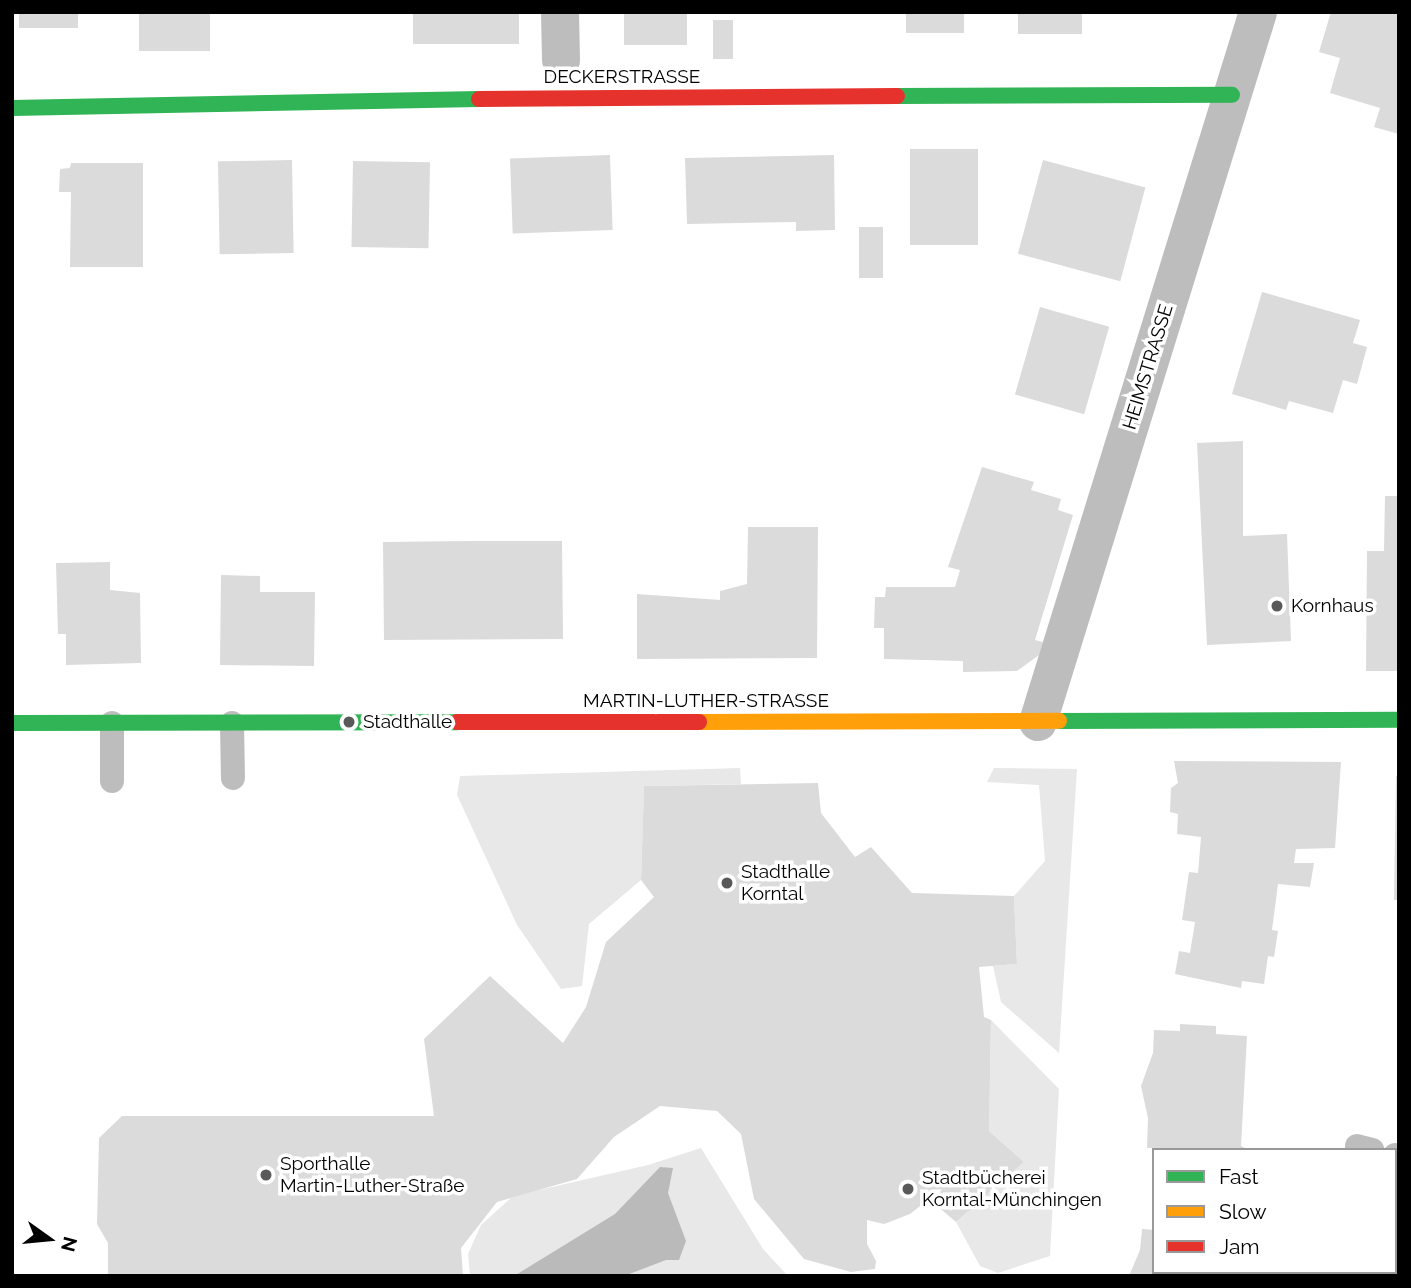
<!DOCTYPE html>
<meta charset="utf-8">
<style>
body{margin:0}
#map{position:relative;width:1411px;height:1288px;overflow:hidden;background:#fff;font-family:Raleway,sans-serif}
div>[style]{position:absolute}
.green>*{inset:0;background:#e8e8e8}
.water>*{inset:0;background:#bababa}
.building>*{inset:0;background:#dbdbdb;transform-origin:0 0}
.lane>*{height:24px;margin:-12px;padding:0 12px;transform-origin:12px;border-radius:12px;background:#bdbdbd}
.street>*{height:38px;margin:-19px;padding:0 19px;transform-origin:19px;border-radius:19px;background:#bdbdbd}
.fast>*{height:16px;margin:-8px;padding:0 8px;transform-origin:8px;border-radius:8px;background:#30b455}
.slow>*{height:16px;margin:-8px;padding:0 8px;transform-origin:8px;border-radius:8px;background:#ff9f0a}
.jam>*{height:16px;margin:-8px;padding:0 8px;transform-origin:8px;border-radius:8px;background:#e5322d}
.dots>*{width:19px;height:19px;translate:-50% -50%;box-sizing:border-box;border:4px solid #fff;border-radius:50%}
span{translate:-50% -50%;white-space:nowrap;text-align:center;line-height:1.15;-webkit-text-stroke:7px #fff;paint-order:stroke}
.street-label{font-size:19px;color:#000}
.poi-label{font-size:19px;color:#000}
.left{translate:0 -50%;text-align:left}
.frame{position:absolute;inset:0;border:14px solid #000;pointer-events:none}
.legend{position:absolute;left:1152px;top:1148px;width:245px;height:126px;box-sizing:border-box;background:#fff;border:2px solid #999;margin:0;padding:9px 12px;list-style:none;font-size:21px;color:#000}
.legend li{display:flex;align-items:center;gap:14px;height:35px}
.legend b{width:35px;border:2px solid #999}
.north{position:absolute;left:14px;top:1204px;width:70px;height:70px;-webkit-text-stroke:5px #fff;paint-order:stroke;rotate:105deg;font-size:19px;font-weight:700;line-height:28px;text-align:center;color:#000}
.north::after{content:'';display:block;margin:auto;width:24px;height:32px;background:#000;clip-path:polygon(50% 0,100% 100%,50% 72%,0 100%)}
</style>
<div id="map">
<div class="green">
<i style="clip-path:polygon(740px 768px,741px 784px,644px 786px,641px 880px,589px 924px,582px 986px,561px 989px,517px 925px,457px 795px,460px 776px)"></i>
<i style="clip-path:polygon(994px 768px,1077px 769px,1059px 1053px,1001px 1002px,993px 966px,1017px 964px,1014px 896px,1045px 861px,1039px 785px,987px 782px)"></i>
<i style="clip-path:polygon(991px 1020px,1059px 1089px,1050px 1256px,998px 1273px,980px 1266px,956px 1222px,1024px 1162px,989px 1131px)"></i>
<i style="clip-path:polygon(701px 1148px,763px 1249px,788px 1276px,470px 1276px,468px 1254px,481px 1225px,513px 1196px,648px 1165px)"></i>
</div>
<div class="water">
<i style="clip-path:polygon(660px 1167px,673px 1168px,668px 1193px,686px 1241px,679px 1260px,666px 1260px,624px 1276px,514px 1276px,615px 1214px)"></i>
</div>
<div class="building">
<i style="left:19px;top:12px;width:59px;height:16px"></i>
<i style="left:139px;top:12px;width:71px;height:39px"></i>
<i style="left:413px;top:12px;width:106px;height:32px"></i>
<i style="left:624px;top:12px;width:63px;height:33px"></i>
<i style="left:906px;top:12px;width:58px;height:21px"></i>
<i style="left:1018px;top:12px;width:64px;height:22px"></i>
<i style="clip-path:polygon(1331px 12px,1399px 12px,1399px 134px,1374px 127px,1380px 108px,1330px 93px,1340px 58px,1319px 52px)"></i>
<i style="left:713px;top:20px;width:20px;height:39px"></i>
<i style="left:910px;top:149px;width:68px;height:96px"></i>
<i style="left:610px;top:155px;width:75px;height:100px;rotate:88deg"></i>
<i style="clip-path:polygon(834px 155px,835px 230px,796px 231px,796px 222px,687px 224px,685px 158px)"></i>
<i style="left:292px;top:160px;width:93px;height:74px;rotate:89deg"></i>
<i style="left:1043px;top:160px;width:106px;height:97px;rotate:15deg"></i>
<i style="left:353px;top:161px;width:77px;height:86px;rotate:1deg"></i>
<i style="clip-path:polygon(71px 163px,143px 163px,143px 267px,70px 267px,71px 192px,59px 192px,60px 169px,70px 168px)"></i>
<i style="left:859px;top:227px;width:24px;height:51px"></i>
<i style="clip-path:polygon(1262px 292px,1360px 320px,1353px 343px,1367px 347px,1357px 384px,1343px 380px,1333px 413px,1289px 401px,1286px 410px,1232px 394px)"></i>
<i style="left:1040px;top:307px;width:72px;height:91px;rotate:16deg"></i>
<i style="clip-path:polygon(1243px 441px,1243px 536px,1287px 534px,1291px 641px,1207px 645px,1197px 443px)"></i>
<i style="clip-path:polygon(982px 467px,1034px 482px,1031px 490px,1061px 499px,1058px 510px,1073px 515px,1035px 640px,1043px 642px,1039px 655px,1017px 671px,963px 672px,963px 661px,884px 659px,884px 628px,874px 628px,875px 597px,885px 597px,886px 587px,955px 587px,960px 570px,948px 567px)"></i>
<i style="clip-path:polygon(1385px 496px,1399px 496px,1399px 671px,1366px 671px,1367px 551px,1384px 551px)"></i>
<i style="clip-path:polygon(748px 527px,818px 527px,817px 658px,637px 659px,637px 594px,720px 600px,720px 591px,747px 584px)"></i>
<i style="clip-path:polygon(471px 541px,562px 541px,563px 639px,384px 640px,383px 542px)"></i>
<i style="clip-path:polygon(110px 562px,110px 590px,140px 593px,141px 663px,66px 665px,66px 634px,58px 634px,56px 563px)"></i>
<i style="clip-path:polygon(221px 575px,260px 576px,260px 592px,315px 592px,314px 666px,220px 665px)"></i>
<i style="clip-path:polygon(1174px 761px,1341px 762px,1335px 848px,1296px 849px,1294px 863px,1314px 863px,1310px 887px,1278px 884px,1272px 930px,1278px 931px,1274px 957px,1268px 956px,1264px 984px,1242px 981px,1241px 988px,1175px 974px,1179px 951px,1190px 953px,1195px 922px,1182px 920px,1189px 872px,1198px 873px,1201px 837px,1177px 834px,1178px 814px,1170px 812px,1171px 788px,1178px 783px)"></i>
<i style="clip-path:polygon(1396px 776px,1399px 776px,1399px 900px,1394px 900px)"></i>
<i style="clip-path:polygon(818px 783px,821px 813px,855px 857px,871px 847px,912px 893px,1014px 896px,1017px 964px,979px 967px,984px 1017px,991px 1020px,989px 1131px,1024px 1162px,956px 1222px,929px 1199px,910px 1214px,884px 1224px,867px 1220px,867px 1244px,876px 1261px,875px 1269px,851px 1272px,804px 1259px,754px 1199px,741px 1134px,717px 1111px,660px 1106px,614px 1137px,577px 1179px,497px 1202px,461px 1248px,463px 1276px,108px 1276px,108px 1243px,97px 1224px,99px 1138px,122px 1116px,434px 1116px,424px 1039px,490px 976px,563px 1043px,586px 1007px,606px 942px,654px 897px,641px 880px,644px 786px)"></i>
<i style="clip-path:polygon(1180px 1024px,1216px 1026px,1216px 1034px,1247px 1036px,1241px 1146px,1249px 1150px,1147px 1148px,1148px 1118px,1141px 1086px,1153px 1053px,1154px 1030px,1180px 1031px)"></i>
<i style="clip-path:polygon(1142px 1229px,1154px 1230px,1154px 1272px,1233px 1272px,1233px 1276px,1129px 1276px,1140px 1250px)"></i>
<i style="clip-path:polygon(1395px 1255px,1399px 1276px,1342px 1274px,1395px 1272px)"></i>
</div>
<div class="lane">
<i style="left:112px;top:723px;width:58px;rotate:90deg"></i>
<i style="left:232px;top:723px;width:55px;rotate:89deg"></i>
<i style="left:1357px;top:1146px;width:16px;rotate:15deg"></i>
<i style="left:1395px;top:1155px;width:4px;rotate:14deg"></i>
</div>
<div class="street">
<i style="left:560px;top:12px;width:48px;rotate:88.8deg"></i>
<i style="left:1038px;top:722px;width:743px;rotate:-72.78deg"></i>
</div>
<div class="fast">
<i style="left:897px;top:96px;width:335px;rotate:-0.2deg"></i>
<i style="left:12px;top:108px;width:467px;rotate:-1.1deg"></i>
<i style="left:1059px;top:721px;width:340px;rotate:-0.2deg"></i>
<i style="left:12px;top:723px;width:445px;rotate:-0.1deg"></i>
</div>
<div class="slow">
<i style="left:699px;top:722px;width:360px;rotate:-0.2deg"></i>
</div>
<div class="jam">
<i style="left:479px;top:99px;width:418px;rotate:-0.4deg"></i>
<i style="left:457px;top:722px;width:242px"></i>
</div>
<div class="dots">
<i style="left:1277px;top:606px;background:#595959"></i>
<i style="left:349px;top:722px;background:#595959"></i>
<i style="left:727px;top:883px;background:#595959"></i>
<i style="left:266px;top:1175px;background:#595959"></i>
<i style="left:908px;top:1189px;background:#595959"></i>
</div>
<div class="street-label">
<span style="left:622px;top:77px">DECKERSTRASSE</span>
<span style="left:1148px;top:367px;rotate:-73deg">HEIMSTRASSE</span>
<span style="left:706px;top:701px">MARTIN-LUTHER-STRASSE</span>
</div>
<div class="poi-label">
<span class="left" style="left:1291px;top:606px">Kornhaus</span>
<span class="left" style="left:363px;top:722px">Stadthalle</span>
<span class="left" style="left:741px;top:883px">Stadthalle<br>Korntal</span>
<span class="left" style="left:280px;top:1175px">Sporthalle<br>Martin-Luther-Straße</span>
<span class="left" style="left:922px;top:1189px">Stadtbücherei<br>Korntal-Münchingen</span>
</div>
<div class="frame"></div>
<ul class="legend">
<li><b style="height:9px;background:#30b455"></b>Fast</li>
<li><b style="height:9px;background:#ff9f0a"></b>Slow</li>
<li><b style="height:9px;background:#e5322d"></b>Jam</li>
</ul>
<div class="north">N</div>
</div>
